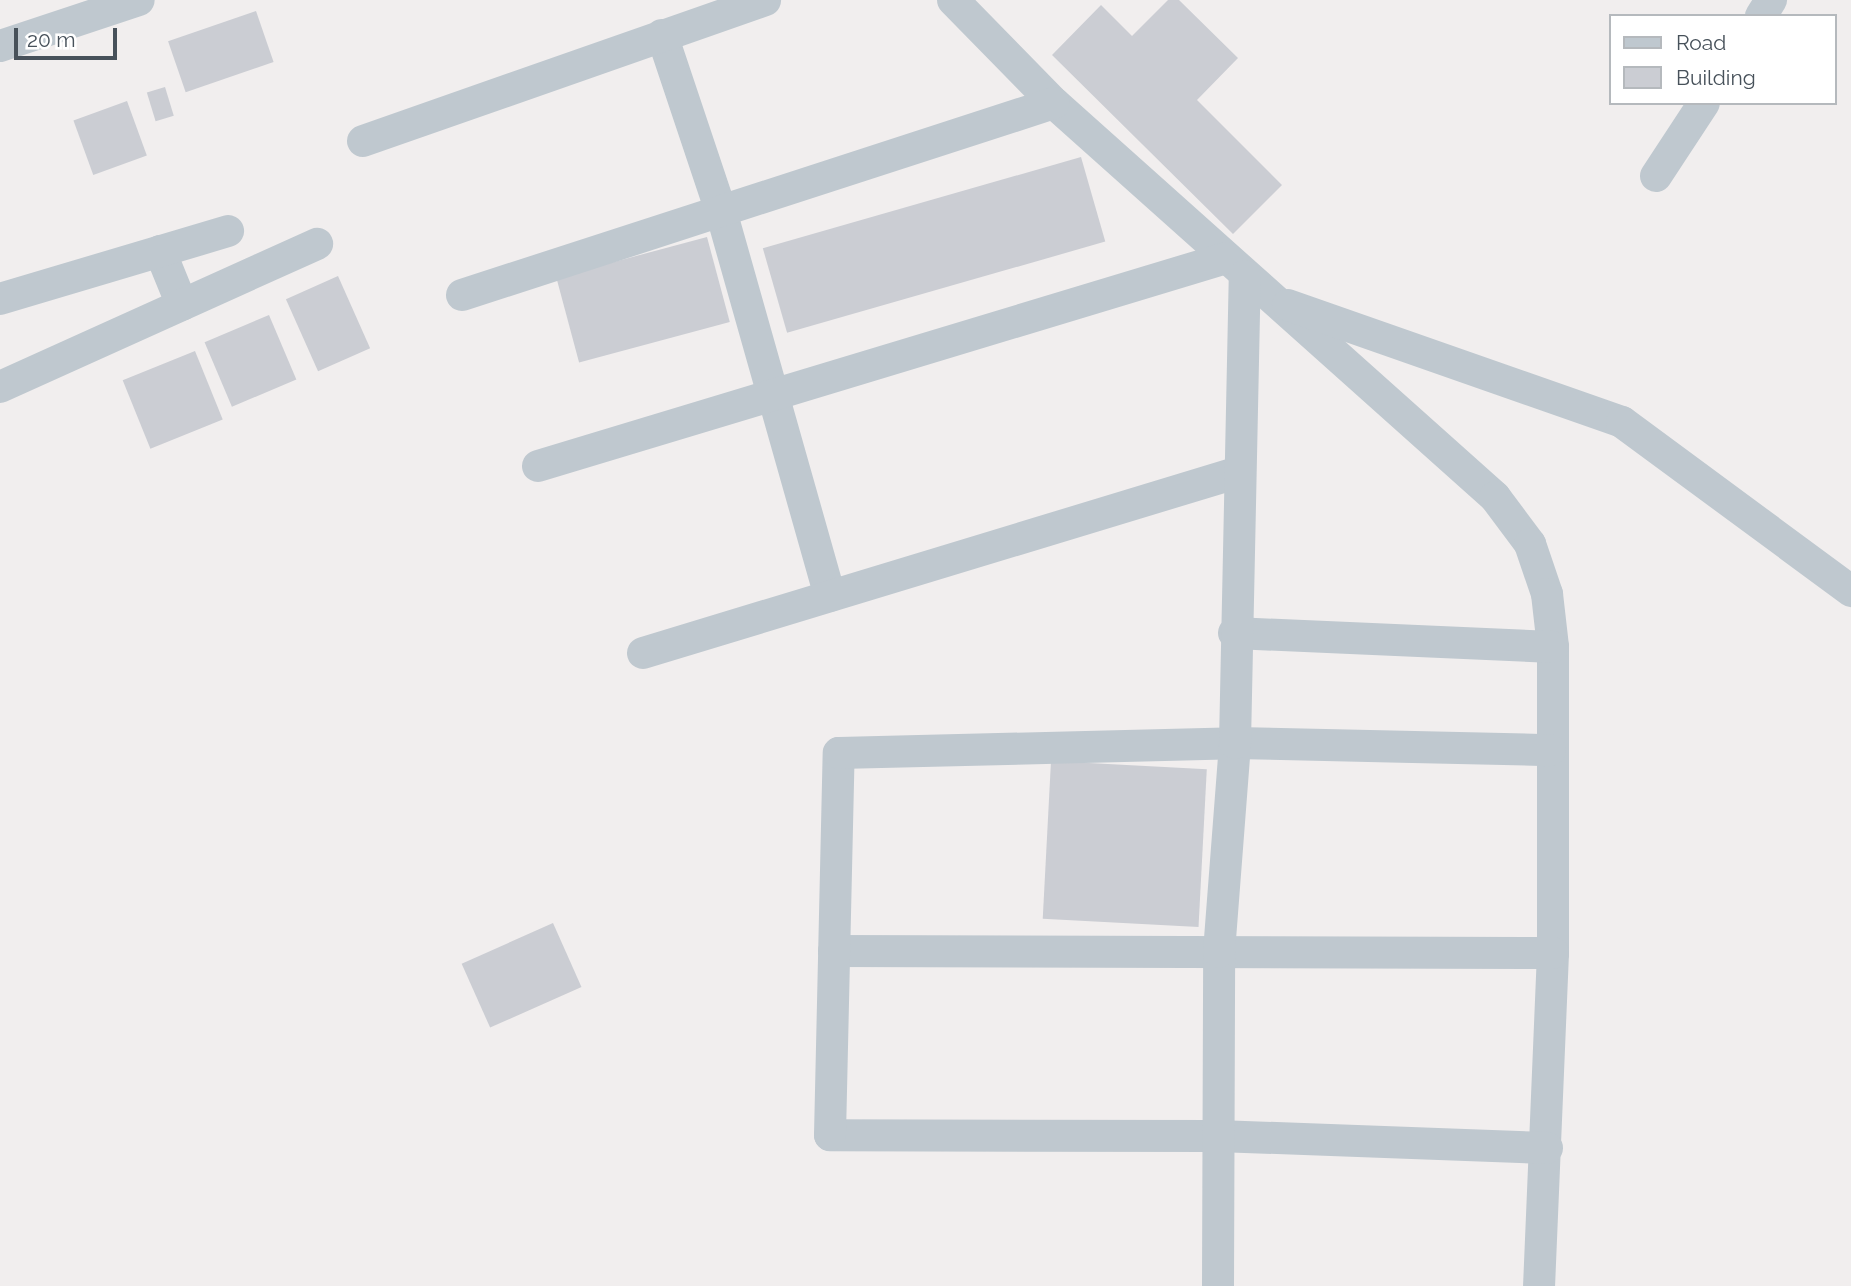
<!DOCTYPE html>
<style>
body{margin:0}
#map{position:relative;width:1851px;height:1286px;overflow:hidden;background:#f1eeee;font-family:Raleway,sans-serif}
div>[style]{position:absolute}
.building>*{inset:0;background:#cbcdd3;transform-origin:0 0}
.street>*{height:32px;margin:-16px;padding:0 16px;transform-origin:16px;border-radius:16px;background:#bfc8cf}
span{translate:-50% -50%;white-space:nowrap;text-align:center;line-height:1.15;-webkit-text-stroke:5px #fff;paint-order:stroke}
.legend{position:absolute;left:1609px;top:14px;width:228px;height:91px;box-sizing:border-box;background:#fff;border:2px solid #b5b9bd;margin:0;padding:9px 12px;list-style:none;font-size:21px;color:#47515a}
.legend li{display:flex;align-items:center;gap:14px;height:35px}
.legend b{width:35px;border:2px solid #b5b9bd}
.scale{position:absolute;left:14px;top:28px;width:103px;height:32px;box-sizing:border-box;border:4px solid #47515a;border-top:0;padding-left:9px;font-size:21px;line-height:24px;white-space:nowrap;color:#47515a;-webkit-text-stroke:5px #fff;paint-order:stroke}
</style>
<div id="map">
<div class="building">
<i style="clip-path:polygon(1168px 0,1179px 0,1238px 58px,1197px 100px,1282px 185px,1233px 234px,1052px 55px,1101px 5px,1132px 36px)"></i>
<i style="left:256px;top:11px;width:54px;height:93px;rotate:71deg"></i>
<i style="left:165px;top:87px;width:30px;height:19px;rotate:73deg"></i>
<i style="left:127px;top:101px;width:58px;height:57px;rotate:70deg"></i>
<i style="left:1081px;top:157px;width:88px;height:331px;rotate:74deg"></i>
<i style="left:707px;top:237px;width:88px;height:156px;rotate:75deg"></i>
<i style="left:338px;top:276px;width:79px;height:57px;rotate:66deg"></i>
<i style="left:269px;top:315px;width:70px;height:70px;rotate:67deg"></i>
<i style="left:195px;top:351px;width:74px;height:78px;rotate:68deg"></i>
<i style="left:1051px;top:761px;width:156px;height:158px;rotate:3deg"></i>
<i style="left:553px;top:923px;width:70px;height:100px;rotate:66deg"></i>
</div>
<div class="street">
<i style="left:953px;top:0;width:144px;rotate:45.6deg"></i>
<i style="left:1054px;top:103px;width:591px;rotate:41.78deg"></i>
<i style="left:1495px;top:497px;width:59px;rotate:53.3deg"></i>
<i style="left:1530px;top:544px;width:53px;rotate:71.2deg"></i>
<i style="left:1547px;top:594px;width:53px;rotate:83.5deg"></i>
<i style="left:1553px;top:647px;width:306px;rotate:90deg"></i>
<i style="left:1553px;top:953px;width:333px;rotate:92.4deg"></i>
<i style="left:1761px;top:16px;width:19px;rotate:-58deg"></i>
<i style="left:662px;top:35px;width:186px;rotate:71.5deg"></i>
<i style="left:721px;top:211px;width:400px;rotate:74.2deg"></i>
<i style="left:0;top:46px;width:146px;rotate:-18.3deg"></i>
<i style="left:363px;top:141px;width:426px;rotate:-19.3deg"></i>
<i style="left:1656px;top:176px;width:87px;rotate:-56.7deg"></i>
<i style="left:160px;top:251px;width:58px;rotate:67.8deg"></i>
<i style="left:462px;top:295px;width:622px;rotate:-17.97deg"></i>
<i style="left:0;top:299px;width:238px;rotate:-16.6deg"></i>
<i style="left:1288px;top:305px;width:354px;rotate:19.3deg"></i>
<i style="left:1622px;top:422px;width:285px;rotate:36.4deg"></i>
<i style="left:0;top:387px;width:348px;rotate:-24.3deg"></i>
<i style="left:538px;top:466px;width:719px;rotate:-16.82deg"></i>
<i style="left:1234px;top:633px;width:319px;rotate:2.5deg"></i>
<i style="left:643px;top:653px;width:620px;rotate:-16.89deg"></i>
<i style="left:834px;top:951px;width:719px;rotate:0.16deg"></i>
<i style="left:1547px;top:1148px;width:330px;rotate:-177.9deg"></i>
<i style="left:1217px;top:1136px;width:387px;rotate:-179.9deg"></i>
<i style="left:830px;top:1135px;width:382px;rotate:-88.7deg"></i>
<i style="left:839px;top:753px;width:396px;rotate:-1.4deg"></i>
<i style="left:1235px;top:743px;width:315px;rotate:1.3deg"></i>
<i style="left:1218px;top:1286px;width:334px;rotate:-89.8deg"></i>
<i style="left:1219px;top:952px;width:210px;rotate:-85.6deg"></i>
<i style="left:1235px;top:743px;width:467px;rotate:-88.8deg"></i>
</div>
<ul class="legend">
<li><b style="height:9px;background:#bfc8cf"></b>Road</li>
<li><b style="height:19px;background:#cbcdd3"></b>Building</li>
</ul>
<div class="scale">20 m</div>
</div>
